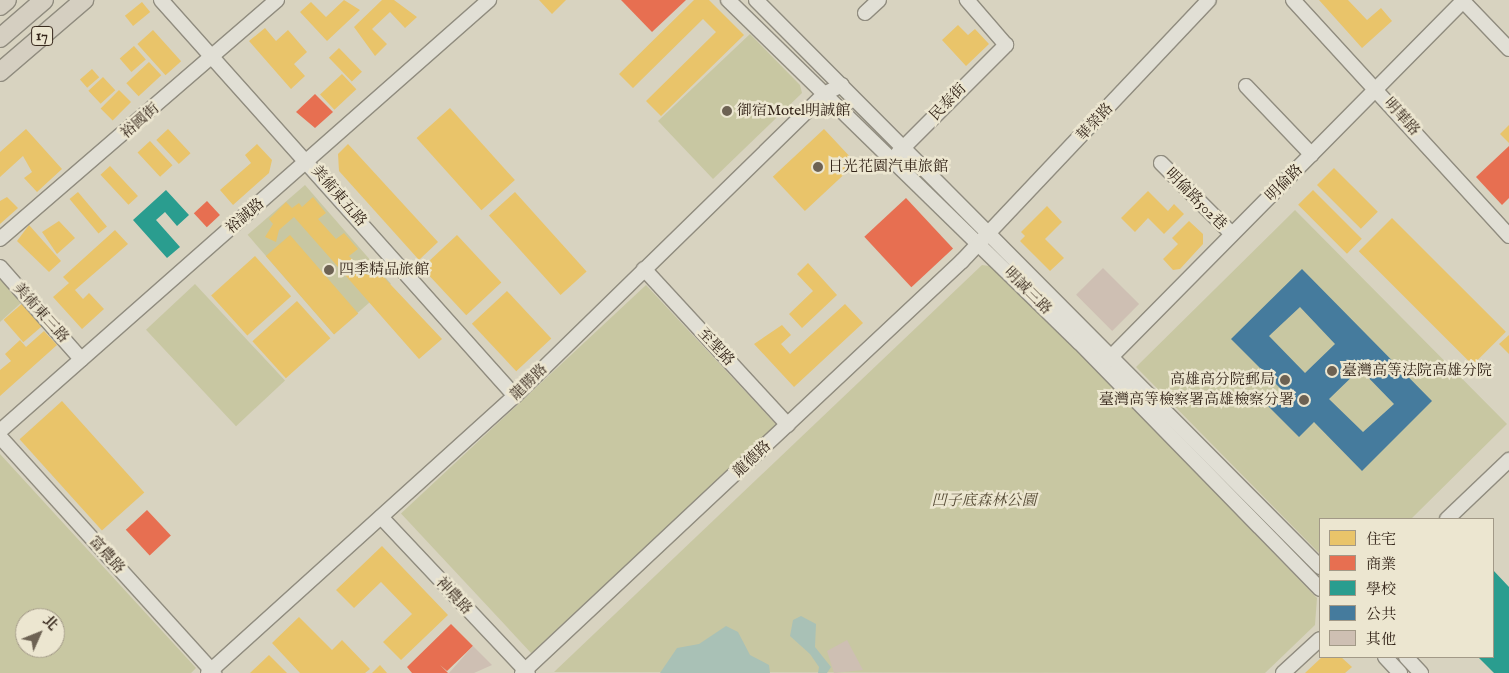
<!DOCTYPE html>
<meta charset="utf-8">
<style>
body{margin:0}
#map{position:relative;width:1509px;height:673px;overflow:hidden;background:#d8d3c0;font-family:"IM FELL English","Noto Serif TC",serif}
div>[style]{position:absolute}
.green>*{inset:0;background:#c8c7a2;transform-origin:0 0}
.water>*{inset:0;background:#a9c1b6}
.homes>*{inset:0;background:#e9c46a;transform-origin:0 0}
.shops>*{inset:0;background:#e76f51;transform-origin:0 0}
.schools>*{inset:0;background:#2a9d8f}
.public>*{inset:0;background:#457b9d}
.building>*{inset:0;background:#cebfb3;transform-origin:0 0}
.roads{filter:drop-shadow(1px 0 #908c7f) drop-shadow(-1px 0 #908c7f) drop-shadow(0 1px #908c7f) drop-shadow(0 -1px #908c7f)}
.minor>*{height:14px;margin:-7px;padding:0 7px;transform-origin:7px;border-radius:7px;background:#e1dfd5}
.major>*{height:18px;margin:-9px;padding:0 9px;transform-origin:9px;border-radius:9px;background:#d5cfc1}
.dots>*{width:14px;height:14px;translate:-50% -50%;box-sizing:border-box;border:2px solid #ece6d0;border-radius:50%}
span{translate:-50% -50%;white-space:nowrap;text-align:center;line-height:1.15;-webkit-text-stroke:5px #ece6d0;paint-order:stroke}
.shield-label span{padding:1px 4px;background:#ece6d0;border:1px solid;border-radius:4px;-webkit-text-stroke-width:0}
.shield-label{font-size:14px;color:#342519;font-weight:700}
.street-label{font-size:15px;color:#342519}
.poi-label{font-size:15px;color:#342519}
.left{translate:0 -50%;text-align:left}
.right{translate:-100% -50%;text-align:right}
.park-label{font-size:15px;color:#564b35;font-style:italic}
.legend{position:absolute;left:1319px;top:518px;width:175px;height:140px;box-sizing:border-box;background:#ece6d0;border:1px solid #a29987;margin:0;padding:6px 9px;list-style:none;font-size:15px;color:#342519}
.legend li{display:flex;align-items:center;gap:10px;height:25px}
.legend b{width:25px;border:1px solid #a29987}
.north{position:absolute;left:15px;top:608px;width:50px;height:50px;box-sizing:border-box;background:#ece6d0;border:1px solid #a29987;border-radius:50%;rotate:46deg;font-size:14px;font-weight:700;line-height:20px;text-align:center;color:#342519}
.north::after{content:'';display:block;margin:auto;width:18px;height:22px;background:#6d6253;clip-path:polygon(50% 0,100% 100%,50% 72%,0 100%)}
</style>
<div id="map">
<div class="green">
<i style="clip-path:polygon(750px 34px,800px 85px,802px 93px,713px 179px,658px 121px)"></i>
<i style="left:305px;top:185px;width:131px;height:76px;rotate:49deg"></i>
<i style="clip-path:polygon(1295px 210px,1507px 424px,1411px 519px,1320px 519px,1320px 554px,1136px 367px)"></i>
<i style="clip-path:polygon(982px 265px,996px 267px,1317px 598px,1315px 625px,1265px 673px,554px 672px)"></i>
<i style="clip-path:polygon(0 273px,24px 300px,0 322px)"></i>
<i style="left:195px;top:284px;width:132px;height:67px;rotate:47deg"></i>
<i style="left:646px;top:285px;width:191px;height:335px;rotate:47deg"></i>
<i style="clip-path:polygon(evenodd,0 454px,196px 668px,191px 673px,0 673px,0 454px,25px 618px,55px 618px,55px 648px,25px 648px,25px 618px)"></i>
</div>
<div class="water">
<i style="clip-path:polygon(801px 616px,816px 624px,815px 647px,831px 667px,827px 673px,818px 673px,819px 667px,810px 654px,790px 636px,793px 620px)"></i>
<i style="clip-path:polygon(726px 626px,738px 632px,750px 655px,769px 665px,770px 673px,660px 673px,677px 648px,699px 644px)"></i>
</div>
<div class="homes">
<i style="clip-path:polygon(344px 0,360px 10px,327px 41px,300px 12px,311px 2px,326px 17px)"></i>
<i style="clip-path:polygon(382px 0,394px 0,417px 17px,405px 28px,390px 12px,372px 29px,387px 44px,375px 56px,354px 27px)"></i>
<i style="clip-path:polygon(539px 0,566px 0,552px 14px)"></i>
<i style="clip-path:polygon(694px 0,709px 0,744px 35px,661px 116px,646px 101px,716px 32px,703px 19px,633px 88px,619px 74px)"></i>
<i style="clip-path:polygon(1319px 0,1348px 0,1367px 20px,1381px 8px,1392px 21px,1362px 48px)"></i>
<i style="left:142px;top:2px;width:13px;height:22px;rotate:51deg"></i>
<i style="clip-path:polygon(958px 25px,968px 35px,975px 29px,989px 44px,966px 66px,942px 40px)"></i>
<i style="clip-path:polygon(265px 28px,276px 41px,288px 30px,307px 52px,294px 64px,305px 76px,291px 89px,249px 41px)"></i>
<i style="left:153px;top:30px;width:42px;height:21px;rotate:48deg"></i>
<i style="left:134px;top:46px;width:18px;height:19px;rotate:49deg"></i>
<i style="left:339px;top:48px;width:33px;height:14px;rotate:46deg"></i>
<i style="left:149px;top:62px;width:18px;height:31px;rotate:47deg"></i>
<i style="left:92px;top:69px;width:11px;height:16px;rotate:49deg"></i>
<i style="left:342px;top:74px;width:21px;height:30px;rotate:47deg"></i>
<i style="left:103px;top:77px;width:18px;height:20px;rotate:47deg"></i>
<i style="left:119px;top:90px;width:17px;height:26px;rotate:45deg"></i>
<i style="left:450px;top:108px;width:97px;height:45px;rotate:48deg"></i>
<i style="clip-path:polygon(1509px 125px,1509px 143px,1500px 134px)"></i>
<i style="clip-path:polygon(26px 129px,62px 169px,37px 192px,24px 178px,32px 172px,23px 156px,0 177px,0 152px)"></i>
<i style="left:168px;top:129px;width:33px;height:16px;rotate:47deg"></i>
<i style="left:824px;top:129px;width:47px;height:70px;rotate:47deg"></i>
<i style="left:150px;top:141px;width:33px;height:17px;rotate:47deg"></i>
<i style="clip-path:polygon(257px 144px,272px 160px,269px 173px,233px 205px,220px 190px,251px 163px,245px 155px)"></i>
<i style="clip-path:polygon(348px 144px,438px 242px,419px 260px,339px 171px,338px 154px)"></i>
<i style="left:110px;top:166px;width:41px;height:13px;rotate:47deg"></i>
<i style="left:1334px;top:168px;width:62px;height:24px;rotate:45deg"></i>
<i style="left:1313px;top:190px;width:69px;height:21px;rotate:45deg"></i>
<i style="clip-path:polygon(1148px 191px,1168px 211px,1174px 204px,1184px 214px,1164px 234px,1148px 218px,1135px 232px,1121px 218px)"></i>
<i style="left:78px;top:192px;width:45px;height:11px;rotate:50deg"></i>
<i style="left:515px;top:192px;width:107px;height:35px;rotate:48deg"></i>
<i style="clip-path:polygon(7px 197px,18px 208px,0 224px,0 201px)"></i>
<i style="clip-path:polygon(313px 197px,326px 213px,318px 219px,336px 239px,344px 233px,358px 249px,349px 256px,367px 275px,375px 268px,442px 339px,419px 359px,294px 217px,279px 230px,276px 242px,265px 237px,273px 224px,269px 219px,286px 202px,292px 208px,299px 203px,302px 207px)"></i>
<i style="clip-path:polygon(1047px 206px,1062px 222px,1045px 239px,1064px 258px,1050px 271px,1020px 241px,1025px 236px,1021px 232px)"></i>
<i style="left:1392px;top:218px;width:161px;height:47px;rotate:45deg"></i>
<i style="clip-path:polygon(59px 221px,75px 238px,57px 254px,42px 232px)"></i>
<i style="clip-path:polygon(1189px 221px,1203px 234px,1203px 244px,1180px 269px,1173px 270px,1163px 259px,1178px 244px,1172px 238px)"></i>
<i style="clip-path:polygon(29px 225px,61px 261px,49px 272px,17px 241px)"></i>
<i style="clip-path:polygon(115px 230px,128px 244px,75px 290px,83px 299px,89px 293px,104px 309px,82px 329px,53px 297px,69px 283px,63px 277px)"></i>
<i style="left:290px;top:235px;width:104px;height:32px;rotate:49deg"></i>
<i style="left:457px;top:235px;width:65px;height:48px;rotate:47deg"></i>
<i style="left:255px;top:256px;width:54px;height:59px;rotate:48deg"></i>
<i style="clip-path:polygon(808px 263px,837px 295px,802px 328px,789px 314px,813px 291px,797px 274px)"></i>
<i style="left:507px;top:291px;width:65px;height:48px;rotate:47deg"></i>
<i style="left:297px;top:301px;width:50px;height:60px;rotate:48deg"></i>
<i style="left:24px;top:302px;width:30px;height:27px;rotate:49deg"></i>
<i style="clip-path:polygon(845px 304px,863px 323px,794px 387px,754px 344px,782px 325px,791px 335px,781px 344px,790px 354px)"></i>
<i style="clip-path:polygon(44px 331px,57px 345px,0 396px,0 370px,11px 361px,5px 354px,20px 340px,26px 347px)"></i>
<i style="clip-path:polygon(1509px 335px,1509px 354px,1499px 344px)"></i>
<i style="left:62px;top:401px;width:123px;height:57px;rotate:48deg"></i>
<i style="clip-path:polygon(382px 546px,448px 615px,401px 660px,383px 642px,412px 614px,381px 582px,354px 608px,336px 590px)"></i>
<i style="clip-path:polygon(299px 617px,332px 650px,342px 640px,370px 669px,365px 673px,300px 673px,272px 643px)"></i>
<i style="clip-path:polygon(269px 655px,287px 673px,250px 673px)"></i>
<i style="clip-path:polygon(1322px 657px,1341px 657px,1352px 667px,1345px 673px,1305px 673px)"></i>
<i style="clip-path:polygon(380px 665px,387px 673px,372px 673px)"></i>
</div>
<div class="shops">
<i style="clip-path:polygon(621px 0,686px 0,652px 32px)"></i>
<i style="clip-path:polygon(315px 94px,333px 112px,315px 128px,296px 112px)"></i>
<i style="clip-path:polygon(1509px 146px,1509px 198px,1502px 205px,1476px 177px)"></i>
<i style="left:906px;top:198px;width:69px;height:57px;rotate:47deg"></i>
<i style="left:207px;top:201px;width:19px;height:18px;rotate:47deg"></i>
<i style="left:147px;top:510px;width:35px;height:29px;rotate:47deg"></i>
<i style="clip-path:polygon(451px 624px,473px 646px,447px 671px,440px 665px,448px 673px,412px 673px,407px 667px)"></i>
</div>
<div class="schools">
<i style="clip-path:polygon(166px 190px,189px 215px,177px 226px,165px 212px,156px 220px,180px 247px,167px 258px,133px 220px)"></i>
<i style="clip-path:polygon(1493px 570px,1509px 587px,1509px 673px,1494px 673px,1478px 657px,1493px 657px)"></i>
</div>
<div class="public">
<i style="clip-path:polygon(evenodd,1302px 269px,1432px 401px,1362px 471px,1314px 422px,1299px 437px,1268px 406px,1283px 391px,1231px 339px,1302px 269px,1300px 307px,1335px 344px,1305px 373px,1269px 336px,1300px 307px,1302px 269px,1360px 369px,1394px 404px,1363px 432px,1329px 399px,1360px 369px)"></i>
</div>
<div class="building">
<i style="left:1103px;top:268px;width:51px;height:38px;rotate:45deg"></i>
<i style="clip-path:polygon(847px 640px,863px 670px,834px 673px,827px 651px)"></i>
<i style="clip-path:polygon(473px 646px,492px 665px,474px 673px,449px 673px)"></i>
</div>
<div class="roads">
<div class="minor">
<i style="left:161px;top:0;width:531px;rotate:48.21deg"></i>
<i style="left:728px;top:0;width:490px;rotate:44.3deg"></i>
<i style="left:1079px;top:342px;width:345px;rotate:45.7deg"></i>
<i style="left:756px;top:0;width:800px;rotate:45.15deg"></i>
<i style="left:1293px;top:0;width:320px;rotate:47.5deg"></i>
<i style="left:1462px;top:0;width:68px;rotate:46.2deg"></i>
<i style="left:865px;top:13px;width:19px;rotate:-43deg"></i>
<i style="left:1246px;top:86px;width:95px;rotate:46.3deg"></i>
<i style="left:898px;top:153px;width:153px;rotate:-45deg"></i>
<i style="left:1006px;top:45px;width:60px;rotate:-130.9deg"></i>
<i style="left:1161px;top:163px;width:100px;rotate:45deg"></i>
<i style="left:0;top:239px;width:366px;rotate:-40.8deg"></i>
<i style="left:0;top:267px;width:123px;rotate:48.6deg"></i>
<i style="left:644px;top:269px;width:212px;rotate:47.3deg"></i>
<i style="left:1107px;top:361px;width:508px;rotate:-45.32deg"></i>
<i style="left:0;top:431px;width:652px;rotate:-41.39deg"></i>
<i style="left:0;top:437px;width:319px;rotate:47.8deg"></i>
<i style="left:381px;top:517px;width:214px;rotate:46.7deg"></i>
<i style="left:1447px;top:519px;width:86px;rotate:-43.6deg"></i>
<i style="left:1385px;top:657px;width:22px;rotate:47deg"></i>
<i style="left:1406px;top:657px;width:22px;rotate:47deg"></i>
<i style="left:208px;top:673px;width:413px;rotate:-42.1deg"></i>
<i style="left:515px;top:396px;width:432px;rotate:-44.3deg"></i>
<i style="left:824px;top:94px;width:20px;rotate:-27deg"></i>
<i style="left:522px;top:673px;width:603px;rotate:-43.12deg"></i>
<i style="left:962px;top:261px;width:359px;rotate:-46.6deg"></i>
<i style="left:1283px;top:673px;width:50px;rotate:-42.6deg"></i>
</div>
<div class="major">
<i style="left:0;top:6px;width:9px;rotate:-41deg"></i>
<i style="left:0;top:38px;width:58px;rotate:-40.8deg"></i>
<i style="left:0;top:72px;width:111px;rotate:-40.6deg"></i>
</div>
</div>
<div class="dots">
<i style="left:727px;top:111px;background:#6d6253"></i>
<i style="left:818px;top:167px;background:#6d6253"></i>
<i style="left:329px;top:270px;background:#6d6253"></i>
<i style="left:1332px;top:371px;background:#6d6253"></i>
<i style="left:1285px;top:380px;background:#6d6253"></i>
<i style="left:1304px;top:400px;background:#6d6253"></i>
</div>
<div class="shield-label">
<span style="left:42px;top:36px">17</span>
</div>
<div class="street-label">
<span style="left:948px;top:102px;rotate:-46deg">民泰街</span>
<span style="left:1402px;top:117px;rotate:48deg">明華路</span>
<span style="left:140px;top:121px;rotate:-41deg">裕國街</span>
<span style="left:1095px;top:122px;rotate:-47deg">華榮路</span>
<span style="left:1284px;top:183px;rotate:-45deg">明倫路</span>
<span style="left:339px;top:196px;rotate:49deg">美術東五路</span>
<span style="left:1196px;top:199px;rotate:45deg">明倫路502巷</span>
<span style="left:245px;top:216px;rotate:-41deg">裕誠路</span>
<span style="left:1028px;top:291px;rotate:45deg">明誠三路</span>
<span style="left:41px;top:313px;rotate:48deg">美術東三路</span>
<span style="left:716px;top:347px;rotate:47deg">至聖路</span>
<span style="left:529px;top:382px;rotate:-44deg">龍勝路</span>
<span style="left:752px;top:459px;rotate:-43deg">龍德路</span>
<span style="left:107px;top:555px;rotate:48deg">富農路</span>
<span style="left:454px;top:596px;rotate:47deg">神農路</span>
</div>
<div class="poi-label">
<span class="left" style="left:737px;top:111px">御宿Motel明誠館</span>
<span class="left" style="left:828px;top:167px">日光花園汽車旅館</span>
<span class="left" style="left:339px;top:270px">四季精品旅館</span>
<span class="left" style="left:1342px;top:371px">臺灣高等法院高雄分院</span>
<span class="right" style="left:1275px;top:380px">高雄高分院郵局</span>
<span class="right" style="left:1294px;top:400px">臺灣高等檢察署高雄檢察分署</span>
</div>
<div class="park-label">
<span style="left:984px;top:501px">凹子底森林公園</span>
</div>
<ul class="legend">
<li><b style="height:14px;background:#e9c46a"></b>住宅</li>
<li><b style="height:14px;background:#e76f51"></b>商業</li>
<li><b style="height:14px;background:#2a9d8f"></b>學校</li>
<li><b style="height:14px;background:#457b9d"></b>公共</li>
<li><b style="height:14px;background:#cebfb3"></b>其他</li>
</ul>
<div class="north">北</div>
</div>
